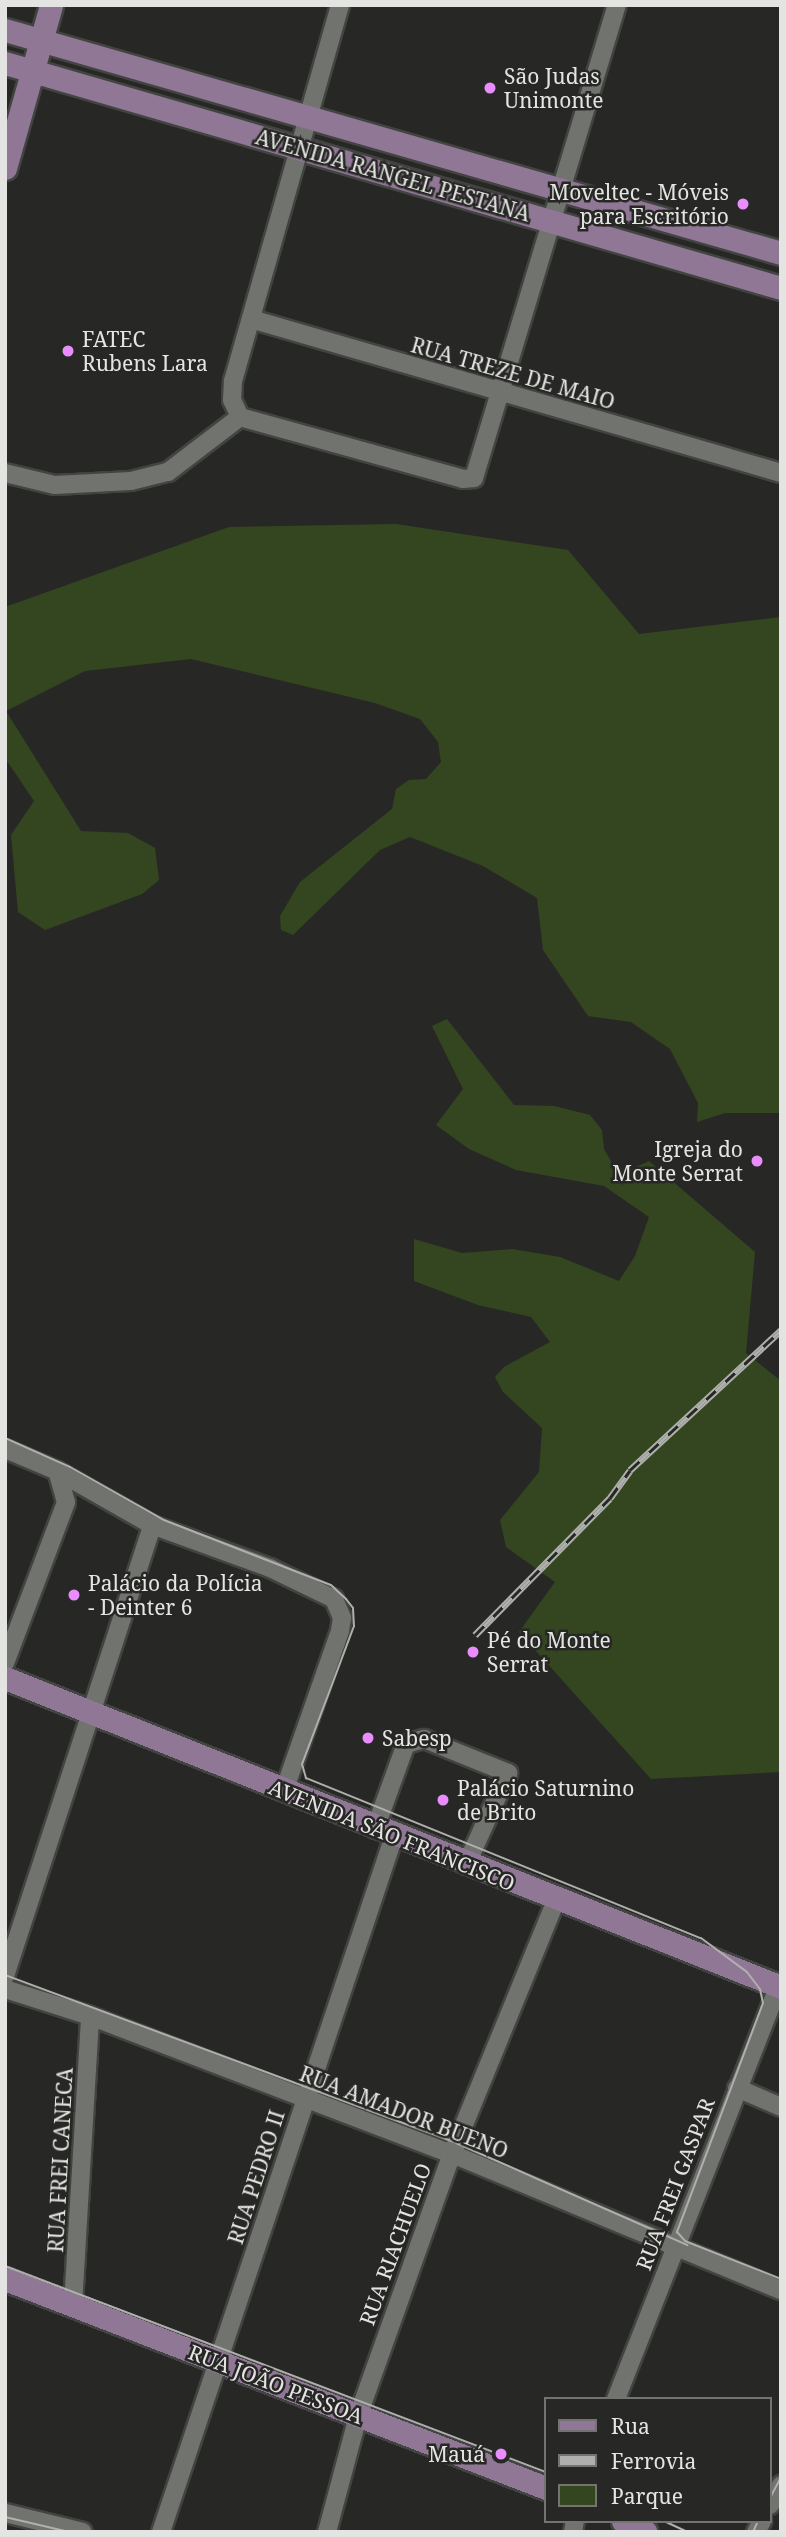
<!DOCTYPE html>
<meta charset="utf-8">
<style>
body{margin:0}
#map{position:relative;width:786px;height:2537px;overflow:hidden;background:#272825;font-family:"Noto Serif",serif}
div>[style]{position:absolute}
.green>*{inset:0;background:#344620}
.roads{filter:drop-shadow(2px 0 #424441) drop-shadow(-2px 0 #424441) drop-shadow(0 2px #424441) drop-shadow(0 -2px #424441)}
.minor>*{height:18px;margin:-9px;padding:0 9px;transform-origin:9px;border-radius:9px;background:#71736f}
.major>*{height:23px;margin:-11.5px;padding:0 11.5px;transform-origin:11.5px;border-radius:11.5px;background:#907795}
.tram>*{height:2px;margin:-1px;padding:0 1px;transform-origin:1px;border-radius:1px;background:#afb0ae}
.rail>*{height:7px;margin-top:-3.5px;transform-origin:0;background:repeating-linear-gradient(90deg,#272825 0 13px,#afb0ae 0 26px);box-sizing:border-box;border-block:2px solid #afb0ae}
.dots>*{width:19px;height:19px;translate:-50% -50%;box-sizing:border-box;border:4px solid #272825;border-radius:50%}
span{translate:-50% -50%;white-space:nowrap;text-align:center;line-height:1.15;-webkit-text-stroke:5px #272825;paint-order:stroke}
.poi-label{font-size:21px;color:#e4e5e3}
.left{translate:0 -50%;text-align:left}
.right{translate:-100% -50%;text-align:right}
.street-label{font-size:21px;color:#e4e5e3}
.frame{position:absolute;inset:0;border:7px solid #e4e5e3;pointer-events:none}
.legend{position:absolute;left:544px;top:2397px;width:228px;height:126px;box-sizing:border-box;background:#272825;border:2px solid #737471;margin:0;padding:9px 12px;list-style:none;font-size:21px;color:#e4e5e3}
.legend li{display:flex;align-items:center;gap:14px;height:35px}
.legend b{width:35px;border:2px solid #737471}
</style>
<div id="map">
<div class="green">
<i style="clip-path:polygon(396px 524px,568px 550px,639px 634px,781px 617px,781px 1113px,725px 1113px,697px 1122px,698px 1103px,670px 1049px,631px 1022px,588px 1016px,543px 950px,537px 898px,483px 866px,410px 837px,380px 850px,293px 935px,281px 930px,280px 916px,300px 882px,392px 809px,396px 789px,409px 780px,426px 779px,441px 762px,438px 742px,420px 719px,375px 703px,191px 659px,85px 671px,6px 711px,81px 831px,128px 833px,155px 848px,159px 880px,142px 894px,45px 930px,18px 912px,11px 835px,34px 801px,5px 758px,5px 607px,229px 527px)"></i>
<i style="clip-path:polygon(447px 1019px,514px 1105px,554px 1106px,590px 1115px,602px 1130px,604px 1149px,612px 1163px,627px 1171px,649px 1161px,755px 1252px,746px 1353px,781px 1381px,781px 1772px,651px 1779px,519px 1632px,555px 1582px,506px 1547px,500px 1520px,539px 1472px,542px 1428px,503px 1392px,495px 1377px,504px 1367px,550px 1342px,531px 1317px,478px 1305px,414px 1281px,414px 1239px,462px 1253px,512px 1249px,560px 1257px,619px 1281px,635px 1256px,649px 1217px,604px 1186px,516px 1170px,469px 1149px,436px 1125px,463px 1089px,432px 1026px)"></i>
</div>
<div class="roads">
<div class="minor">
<i style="left:251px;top:319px;width:552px;rotate:16.2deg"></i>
<i style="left:240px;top:417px;width:19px;rotate:-115deg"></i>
<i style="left:232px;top:400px;width:19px;rotate:-87deg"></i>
<i style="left:233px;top:381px;width:391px;rotate:-74.1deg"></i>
<i style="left:5px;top:473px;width:51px;rotate:13.5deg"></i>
<i style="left:55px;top:485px;width:76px;rotate:-3deg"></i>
<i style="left:131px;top:481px;width:38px;rotate:-14deg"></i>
<i style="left:168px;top:472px;width:91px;rotate:-37.4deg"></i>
<i style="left:240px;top:417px;width:231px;rotate:15.5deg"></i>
<i style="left:463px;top:479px;width:11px;rotate:-5deg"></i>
<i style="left:474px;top:478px;width:494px;rotate:-73.2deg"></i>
<i style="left:5px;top:1449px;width:56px;rotate:22.9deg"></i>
<i style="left:57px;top:1471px;width:109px;rotate:29.6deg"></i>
<i style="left:152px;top:1525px;width:126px;rotate:20deg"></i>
<i style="left:270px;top:1568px;width:71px;rotate:25.8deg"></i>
<i style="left:334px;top:1599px;width:21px;rotate:67deg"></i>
<i style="left:342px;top:1618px;width:13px;rotate:99deg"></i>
<i style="left:340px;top:1631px;width:170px;rotate:109.3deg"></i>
<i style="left:5px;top:1663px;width:172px;rotate:-69.2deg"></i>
<i style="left:66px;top:1502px;width:32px;rotate:-106deg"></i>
<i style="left:375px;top:1829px;width:90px;rotate:-70deg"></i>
<i style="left:406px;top:1744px;width:19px;rotate:-16deg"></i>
<i style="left:424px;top:1739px;width:91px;rotate:22deg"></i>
<i style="left:508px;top:1773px;width:101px;rotate:114.5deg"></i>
<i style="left:5px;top:1976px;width:474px;rotate:-71.9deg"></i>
<i style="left:5px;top:1989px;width:89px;rotate:17.6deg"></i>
<i style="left:90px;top:2016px;width:387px;rotate:20.9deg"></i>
<i style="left:452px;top:2154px;width:356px;rotate:22.5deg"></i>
<i style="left:737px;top:2088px;width:48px;rotate:23.4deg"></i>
<i style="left:73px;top:2305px;width:289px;rotate:-86.6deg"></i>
<i style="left:616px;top:2399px;width:444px;rotate:-68.5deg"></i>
<i style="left:770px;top:2505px;width:23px;rotate:-61deg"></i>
<i style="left:5px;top:2513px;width:80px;rotate:13.7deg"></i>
<i style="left:161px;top:2532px;width:734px;rotate:-71.49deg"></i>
<i style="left:327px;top:2532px;width:120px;rotate:-75deg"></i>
<i style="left:358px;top:2416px;width:278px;rotate:-70.3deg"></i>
<i style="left:452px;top:2154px;width:274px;rotate:-67.7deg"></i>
<i style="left:573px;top:2532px;width:11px;rotate:-80deg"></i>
<i style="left:756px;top:2532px;width:13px;rotate:-61deg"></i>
</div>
<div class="major">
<i style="left:5px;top:30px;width:807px;rotate:16.03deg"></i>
<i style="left:5px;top:63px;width:808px;rotate:16.17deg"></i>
<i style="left:5px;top:168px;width:169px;rotate:-74.2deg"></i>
<i style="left:5px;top:1678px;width:835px;rotate:21.71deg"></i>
<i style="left:5px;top:2279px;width:580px;rotate:21.12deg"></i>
<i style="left:623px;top:2521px;width:25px;rotate:26deg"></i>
</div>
</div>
<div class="tram">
<i style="left:5px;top:1438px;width:71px;rotate:24deg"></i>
<i style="left:70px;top:1467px;width:108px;rotate:29.4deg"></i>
<i style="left:164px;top:1520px;width:179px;rotate:21.3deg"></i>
<i style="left:331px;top:1585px;width:21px;rotate:43deg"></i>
<i style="left:346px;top:1599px;width:11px;rotate:52deg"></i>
<i style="left:353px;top:1608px;width:18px;rotate:87deg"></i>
<i style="left:354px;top:1626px;width:147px;rotate:110.6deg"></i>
<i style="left:302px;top:1764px;width:15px;rotate:74deg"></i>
<i style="left:306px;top:1778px;width:426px;rotate:22.1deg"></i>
<i style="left:701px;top:1938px;width:57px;rotate:36.5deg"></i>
<i style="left:747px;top:1972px;width:21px;rotate:53deg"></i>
<i style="left:760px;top:1989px;width:14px;rotate:78deg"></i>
<i style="left:763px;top:2003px;width:245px;rotate:110.6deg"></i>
<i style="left:677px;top:2232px;width:12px;rotate:48deg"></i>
<i style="left:685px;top:2241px;width:103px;rotate:21.6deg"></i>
<i style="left:5px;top:1975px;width:481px;rotate:20.4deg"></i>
<i style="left:456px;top:2143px;width:253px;rotate:23.8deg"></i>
<i style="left:5px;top:2266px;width:579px;rotate:20.85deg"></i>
<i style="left:770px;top:2498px;width:24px;rotate:-62deg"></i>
<i style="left:5px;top:2517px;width:66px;rotate:13.2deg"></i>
<i style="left:664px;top:2521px;width:26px;rotate:25deg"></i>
<i style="left:753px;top:2532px;width:12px;rotate:-66deg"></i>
</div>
<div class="rail">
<i style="left:475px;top:1635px;width:192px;rotate:-45.4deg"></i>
<i style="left:610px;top:1498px;width:34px;rotate:-54deg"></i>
<i style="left:630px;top:1470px;width:206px;rotate:-42.8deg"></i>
</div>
<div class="dots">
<i style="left:490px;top:88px;background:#e98dfe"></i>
<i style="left:743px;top:204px;background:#e98dfe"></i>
<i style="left:68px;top:351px;background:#e98dfe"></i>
<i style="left:757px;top:1161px;background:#e98dfe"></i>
<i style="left:74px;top:1595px;background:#e98dfe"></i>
<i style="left:473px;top:1652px;background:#e98dfe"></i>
<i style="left:368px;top:1738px;background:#e98dfe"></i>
<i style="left:443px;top:1800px;background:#e98dfe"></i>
<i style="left:501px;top:2454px;background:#e98dfe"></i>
</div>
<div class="poi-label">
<span class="left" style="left:504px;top:88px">São Judas<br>Unimonte</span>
<span class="right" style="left:729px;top:204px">Moveltec - Móveis<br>para Escritório</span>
<span class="left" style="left:82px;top:351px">FATEC<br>Rubens Lara</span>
<span class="right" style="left:743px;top:1161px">Igreja do<br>Monte Serrat</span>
<span class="left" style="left:88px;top:1595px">Palácio da Polícia<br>- Deinter 6</span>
<span class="left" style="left:487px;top:1652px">Pé do Monte<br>Serrat</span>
<span class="left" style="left:382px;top:1738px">Sabesp</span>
<span class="left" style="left:457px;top:1800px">Palácio Saturnino<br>de Brito</span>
<span class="right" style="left:485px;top:2454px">Mauá</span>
</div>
<div class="street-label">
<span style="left:393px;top:175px;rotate:16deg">AVENIDA RANGEL PESTANA</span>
<span style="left:513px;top:373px;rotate:16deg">RUA TREZE DE MAIO</span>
<span style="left:392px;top:1835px;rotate:22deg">AVENIDA SÃO FRANCISCO</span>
<span style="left:404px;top:2112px;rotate:21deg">RUA AMADOR BUENO</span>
<span style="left:60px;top:2160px;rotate:-87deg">RUA FREI CANECA</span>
<span style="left:256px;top:2177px;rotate:-72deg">RUA PEDRO II</span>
<span style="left:675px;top:2184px;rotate:-69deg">RUA FREI GASPAR</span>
<span style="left:395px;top:2244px;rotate:-70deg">RUA RIACHUELO</span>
<span style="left:276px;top:2384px;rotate:21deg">RUA JOÃO PESSOA</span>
</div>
<div class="frame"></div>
<ul class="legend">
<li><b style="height:9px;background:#907795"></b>Rua</li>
<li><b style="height:9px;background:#afb0ae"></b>Ferrovia</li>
<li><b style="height:19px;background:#344620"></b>Parque</li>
</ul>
</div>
